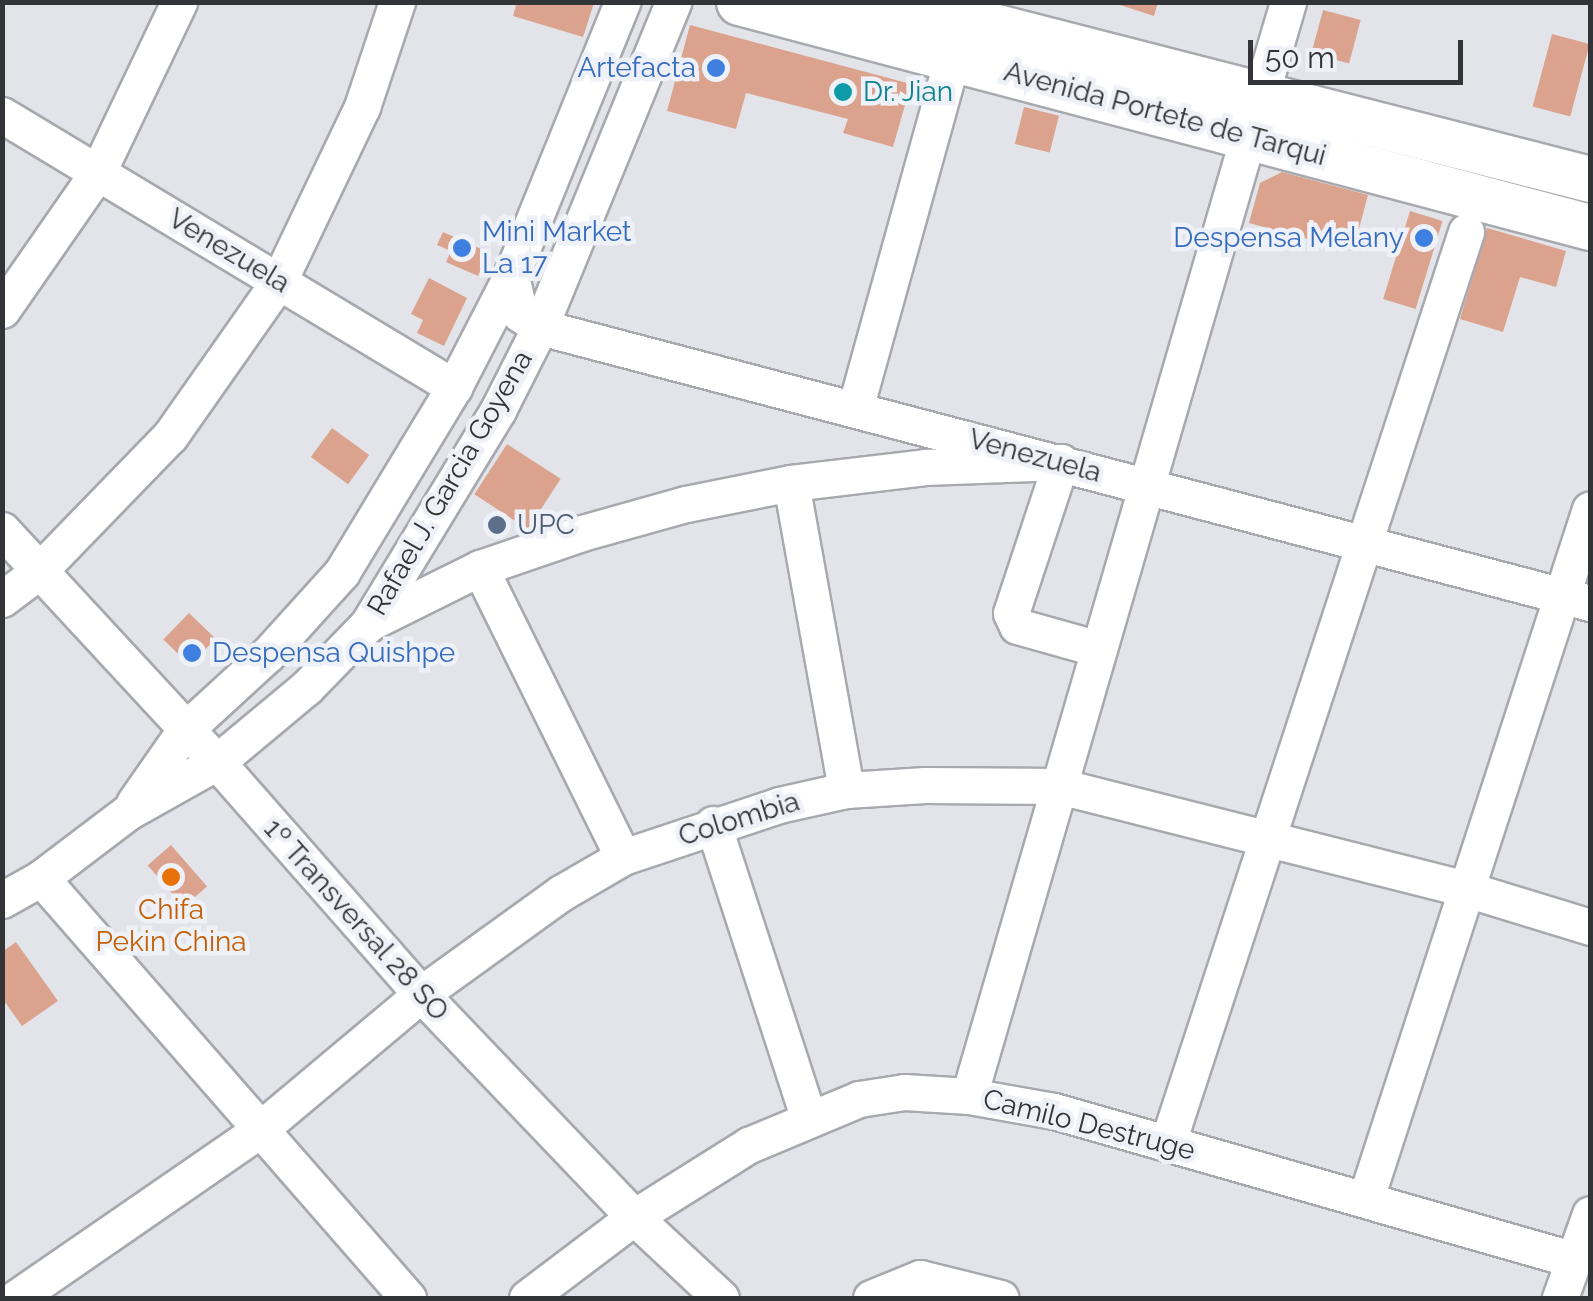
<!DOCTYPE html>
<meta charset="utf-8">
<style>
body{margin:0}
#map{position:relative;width:1593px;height:1301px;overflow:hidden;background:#e2e4ea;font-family:Raleway,sans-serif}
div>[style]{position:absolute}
.building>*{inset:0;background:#dba38d;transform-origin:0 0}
.roads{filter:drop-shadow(2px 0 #a7a9af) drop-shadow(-2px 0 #a7a9af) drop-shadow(0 2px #a7a9af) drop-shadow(0 -2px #a7a9af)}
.minor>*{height:35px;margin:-17.5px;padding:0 17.5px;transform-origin:17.5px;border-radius:17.5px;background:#fff}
.major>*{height:45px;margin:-22.5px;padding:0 22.5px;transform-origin:22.5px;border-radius:22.5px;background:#fff}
.dots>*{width:28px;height:28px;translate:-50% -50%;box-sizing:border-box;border:5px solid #eff1f8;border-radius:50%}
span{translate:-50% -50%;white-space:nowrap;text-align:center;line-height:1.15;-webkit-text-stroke:9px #eff1f8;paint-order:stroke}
.shop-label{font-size:28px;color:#366cbe}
.right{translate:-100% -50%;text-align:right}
.left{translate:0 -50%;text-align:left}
.culture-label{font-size:28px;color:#0d838f}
.street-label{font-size:28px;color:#333437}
.service-label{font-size:28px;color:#4e5e75}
.food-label{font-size:28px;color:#c56008}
.frame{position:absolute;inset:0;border:5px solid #333437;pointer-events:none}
.scale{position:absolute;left:1248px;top:40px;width:215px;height:45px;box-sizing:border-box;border:5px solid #333437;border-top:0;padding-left:12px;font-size:30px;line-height:35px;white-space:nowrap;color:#333437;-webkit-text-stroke:8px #eff1f8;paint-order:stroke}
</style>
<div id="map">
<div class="building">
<i style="clip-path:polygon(517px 2px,591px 2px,594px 3px,583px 37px,513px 16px)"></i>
<i style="clip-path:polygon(1111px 2px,1158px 2px,1154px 16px)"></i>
<i style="left:1323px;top:10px;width:39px;height:45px;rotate:15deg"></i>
<i style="clip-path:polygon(690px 25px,911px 84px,893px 147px,843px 133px,848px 119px,746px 93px,736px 129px,667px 111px)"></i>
<i style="left:1552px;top:34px;width:39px;height:75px;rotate:15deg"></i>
<i style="left:1024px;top:107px;width:36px;height:38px;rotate:14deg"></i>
<i style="clip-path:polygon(1282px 172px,1368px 195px,1353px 251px,1249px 223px,1260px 183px)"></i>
<i style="left:1410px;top:211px;width:34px;height:92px;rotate:17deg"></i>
<i style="clip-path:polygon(1487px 228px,1566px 251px,1556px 287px,1520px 277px,1503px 332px,1460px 319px)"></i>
<i style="clip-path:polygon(443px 232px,488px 252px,478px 276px,446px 262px,451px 251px,437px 245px)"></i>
<i style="clip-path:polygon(429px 278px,467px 298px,444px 346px,417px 333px,423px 320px,411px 314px)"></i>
<i style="left:332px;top:428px;width:46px;height:36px;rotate:36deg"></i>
<i style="left:507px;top:444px;width:64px;height:60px;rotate:33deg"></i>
<i style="left:189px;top:613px;width:37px;height:37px;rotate:44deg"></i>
<i style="left:171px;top:845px;width:55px;height:31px;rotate:49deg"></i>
<i style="clip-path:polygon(16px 942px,58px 1001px,22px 1026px,2px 998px,2px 952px)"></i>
</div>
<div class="roads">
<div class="minor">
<i style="left:844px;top:2px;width:81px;rotate:15.1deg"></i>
<i style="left:1261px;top:94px;width:96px;rotate:-73.6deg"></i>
<i style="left:2px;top:115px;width:528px;rotate:31.04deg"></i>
<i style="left:511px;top:276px;width:39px;rotate:77deg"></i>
<i style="left:520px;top:314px;width:24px;rotate:33deg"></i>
<i style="left:540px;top:327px;width:1086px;rotate:14.73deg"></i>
<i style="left:2px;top:310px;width:168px;rotate:-55.2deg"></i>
<i style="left:98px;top:172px;width:188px;rotate:-64.5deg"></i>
<i style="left:855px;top:409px;width:366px;rotate:-74.5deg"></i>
<i style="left:791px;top:483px;width:312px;rotate:79.8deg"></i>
<i style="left:2px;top:530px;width:316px;rotate:47.2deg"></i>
<i style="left:217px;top:762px;width:309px;rotate:48.7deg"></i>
<i style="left:421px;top:994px;width:308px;rotate:46.3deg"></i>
<i style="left:634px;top:1217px;width:119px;rotate:43deg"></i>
<i style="left:480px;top:568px;width:322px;rotate:63.7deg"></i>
<i style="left:2px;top:599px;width:45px;rotate:-36.9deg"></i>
<i style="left:38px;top:572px;width:190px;rotate:-45.9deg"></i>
<i style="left:170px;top:436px;width:189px;rotate:-54.9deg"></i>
<i style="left:279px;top:281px;width:193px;rotate:-64.5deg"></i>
<i style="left:362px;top:107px;width:111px;rotate:-71.6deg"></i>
<i style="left:369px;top:623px;width:124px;rotate:-26.4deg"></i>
<i style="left:480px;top:568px;width:108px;rotate:-18.9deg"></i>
<i style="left:582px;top:533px;width:108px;rotate:-15.6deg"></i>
<i style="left:686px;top:504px;width:107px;rotate:-11.3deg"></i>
<i style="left:791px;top:483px;width:135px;rotate:-6.8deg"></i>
<i style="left:925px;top:467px;width:136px;rotate:-2.1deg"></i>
<i style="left:1061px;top:462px;width:159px;rotate:108.3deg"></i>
<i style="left:1011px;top:613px;width:14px;rotate:65deg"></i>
<i style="left:1017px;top:626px;width:85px;rotate:15.7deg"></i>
<i style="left:134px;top:803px;width:89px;rotate:-55.1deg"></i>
<i style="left:185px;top:730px;width:113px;rotate:-42.5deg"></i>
<i style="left:268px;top:654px;width:110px;rotate:-47.9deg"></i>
<i style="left:342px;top:572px;width:216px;rotate:-58.8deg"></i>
<i style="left:454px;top:387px;width:125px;rotate:-62.8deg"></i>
<i style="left:511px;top:276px;width:296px;rotate:-67.9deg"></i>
<i style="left:713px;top:824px;width:308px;rotate:72deg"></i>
<i style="left:41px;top:878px;width:558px;rotate:48.85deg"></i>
<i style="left:2px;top:900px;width:45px;rotate:-29.4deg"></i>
<i style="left:41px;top:878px;width:109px;rotate:-37.2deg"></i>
<i style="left:128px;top:812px;width:102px;rotate:-29.3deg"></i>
<i style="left:217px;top:762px;width:117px;rotate:-39.8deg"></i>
<i style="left:307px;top:687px;width:88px;rotate:-45.9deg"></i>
<i style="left:368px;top:624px;width:250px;rotate:-58.7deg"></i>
<i style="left:498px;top:410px;width:93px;rotate:-63.2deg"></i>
<i style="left:540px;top:327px;width:351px;rotate:-67.7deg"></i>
<i style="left:969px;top:1096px;width:999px;rotate:-73.78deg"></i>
<i style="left:1168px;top:1142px;width:958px;rotate:-71.87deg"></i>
<i style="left:1366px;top:1198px;width:724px;rotate:-71.99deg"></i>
<i style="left:16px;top:1298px;width:294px;rotate:-34.6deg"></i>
<i style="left:258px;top:1131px;width:213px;rotate:-40deg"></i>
<i style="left:421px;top:994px;width:173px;rotate:-35.8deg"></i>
<i style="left:561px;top:893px;width:72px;rotate:-30.1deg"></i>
<i style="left:623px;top:857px;width:164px;rotate:-18.4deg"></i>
<i style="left:779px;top:805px;width:69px;rotate:-12.6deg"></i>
<i style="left:846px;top:790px;width:79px;rotate:-3.6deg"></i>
<i style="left:925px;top:785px;width:134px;rotate:0.4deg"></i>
<i style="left:1059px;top:786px;width:420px;rotate:14.2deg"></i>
<i style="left:1466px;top:889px;width:130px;rotate:17deg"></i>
<i style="left:527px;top:1298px;width:134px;rotate:-37.1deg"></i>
<i style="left:634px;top:1217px;width:136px;rotate:-32.1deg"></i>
<i style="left:749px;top:1145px;width:119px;rotate:-22.7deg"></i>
<i style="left:859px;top:1099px;width:46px;rotate:-8.8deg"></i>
<i style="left:904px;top:1092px;width:65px;rotate:3.5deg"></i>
<i style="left:969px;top:1096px;width:86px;rotate:10deg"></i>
<i style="left:1054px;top:1111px;width:542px;rotate:15.96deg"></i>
<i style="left:871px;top:1298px;width:53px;rotate:-22.2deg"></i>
<i style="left:920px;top:1278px;width:83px;rotate:13.9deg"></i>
<i style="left:1560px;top:1298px;width:89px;rotate:-70.3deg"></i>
</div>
<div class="major">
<i style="left:739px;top:2px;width:880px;rotate:14.81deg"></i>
<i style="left:899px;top:2px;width:713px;rotate:14.37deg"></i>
</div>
</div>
<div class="dots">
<i style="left:716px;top:68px;background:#3f7fe0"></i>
<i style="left:843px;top:92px;background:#0f9aa8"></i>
<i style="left:1424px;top:238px;background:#3f7fe0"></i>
<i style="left:462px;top:248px;background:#3f7fe0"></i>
<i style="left:497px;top:525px;background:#5c6f8a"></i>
<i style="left:192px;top:653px;background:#3f7fe0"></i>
<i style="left:171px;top:877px;background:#e8710a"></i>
</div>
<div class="shop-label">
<span class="right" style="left:696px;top:68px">Artefacta</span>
<span class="left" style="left:482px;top:248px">Mini Market<br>La 17</span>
<span class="right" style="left:1404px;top:238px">Despensa Melany</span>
<span class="left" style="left:212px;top:653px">Despensa Quishpe</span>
</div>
<div class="culture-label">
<span class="left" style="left:863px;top:92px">Dr. Jian</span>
</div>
<div class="street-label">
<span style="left:1165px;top:114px;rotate:15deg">Avenida Portete de Tarqui</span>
<span style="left:229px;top:251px;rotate:31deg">Venezuela</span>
<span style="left:1035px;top:456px;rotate:15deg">Venezuela</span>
<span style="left:450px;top:483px;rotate:-60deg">Rafael J. Garcia Goyena</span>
<span style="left:739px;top:819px;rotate:-17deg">Colombia</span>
<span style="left:356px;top:920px;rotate:48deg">1º Transversal 28 SO</span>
<span style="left:1089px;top:1125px;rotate:14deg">Camilo Destruge</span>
</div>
<div class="service-label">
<span class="left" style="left:517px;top:525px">UPC</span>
</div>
<div class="food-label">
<span style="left:171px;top:926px">Chifa<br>Pekin China</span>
</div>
<div class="frame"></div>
<div class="scale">50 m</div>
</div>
